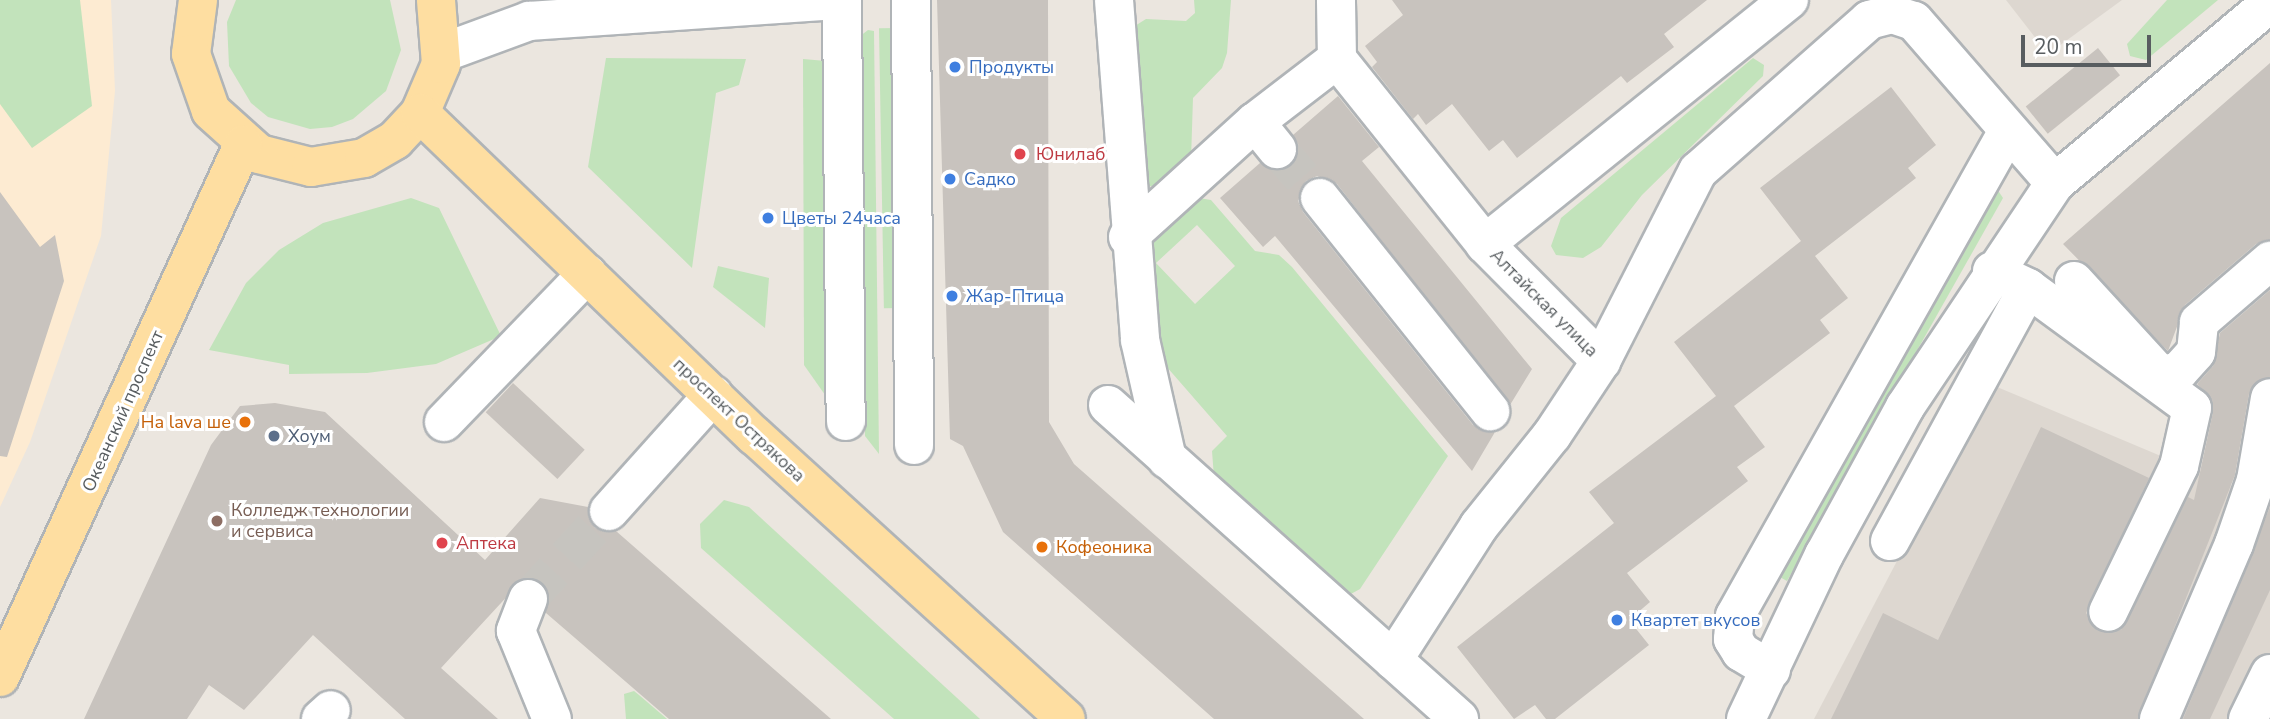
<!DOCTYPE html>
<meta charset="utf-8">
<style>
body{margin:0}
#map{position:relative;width:2270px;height:719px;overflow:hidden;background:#ebe6df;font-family:"Nunito Sans",sans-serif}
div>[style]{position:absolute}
.commercial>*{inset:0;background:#fdebd2}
.education>*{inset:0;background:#ddd7d0}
.green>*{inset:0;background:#c2e3bb;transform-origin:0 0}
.building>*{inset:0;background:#c8c3be;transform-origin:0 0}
.minor-tunnel>*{height:38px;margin-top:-19px;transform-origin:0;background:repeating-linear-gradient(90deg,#c6c4bf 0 38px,transparent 0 57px)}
.roads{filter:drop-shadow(2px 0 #b0b4b7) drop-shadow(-2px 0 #b0b4b7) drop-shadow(0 2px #b0b4b7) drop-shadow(0 -2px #b0b4b7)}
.minor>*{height:38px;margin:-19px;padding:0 19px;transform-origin:19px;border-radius:19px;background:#fff}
.major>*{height:38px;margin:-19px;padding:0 19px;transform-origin:19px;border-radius:19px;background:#fedea1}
.dots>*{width:19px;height:19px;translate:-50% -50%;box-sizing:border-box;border:4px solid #fff;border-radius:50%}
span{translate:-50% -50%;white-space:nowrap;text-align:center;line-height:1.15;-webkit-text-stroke:6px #fff;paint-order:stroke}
.shop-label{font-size:18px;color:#366cbe}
.left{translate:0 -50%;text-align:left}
.health-label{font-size:18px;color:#be3a42}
.street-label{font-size:18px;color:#585d60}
.food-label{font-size:18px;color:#c56008}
.right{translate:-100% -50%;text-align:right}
.service-label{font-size:18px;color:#4e5e75}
.education-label{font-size:18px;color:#785e54}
.scale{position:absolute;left:2021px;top:35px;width:130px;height:32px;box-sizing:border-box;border:4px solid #585d60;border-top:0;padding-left:9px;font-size:21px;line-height:24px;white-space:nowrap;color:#585d60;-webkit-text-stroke:5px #fff;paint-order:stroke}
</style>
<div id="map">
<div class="commercial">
<i style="clip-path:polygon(0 0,111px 0,115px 91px,101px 236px,30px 442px,0 507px)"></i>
</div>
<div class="education">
<i style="clip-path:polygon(2006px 0,2122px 0,2048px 54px)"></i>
<i style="clip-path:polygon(1990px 384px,2270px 502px,2270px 719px,1814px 719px)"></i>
</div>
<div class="green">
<i style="clip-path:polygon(0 0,80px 0,92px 106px,32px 148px,0 104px)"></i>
<i style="clip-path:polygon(236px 0,390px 0,401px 50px,386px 91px,353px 119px,332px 127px,310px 129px,268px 117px,251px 103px,229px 66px,227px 22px)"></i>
<i style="clip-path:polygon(1194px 0,1231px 0,1227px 53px,1222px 68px,1193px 98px,1191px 160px,1162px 184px,1147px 187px,1130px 29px,1146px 19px,1186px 21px,1195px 13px)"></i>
<i style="clip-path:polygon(2167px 0,2218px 0,2146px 60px,2130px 56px,2127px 44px)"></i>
<i style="left:899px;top:28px;width:280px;height:20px;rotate:89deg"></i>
<i style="clip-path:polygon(868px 30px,874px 31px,879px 454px,865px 436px,859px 37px)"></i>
<i style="clip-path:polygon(606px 58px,746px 59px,739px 85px,716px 93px,692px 268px,588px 167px)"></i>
<i style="clip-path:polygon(1753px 58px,1764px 65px,1763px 76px,1642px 195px,1601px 247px,1583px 258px,1556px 255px,1551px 246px,1561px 218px)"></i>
<i style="clip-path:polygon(803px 59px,826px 61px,830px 402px,804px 365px)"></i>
<i style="clip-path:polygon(1997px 189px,2003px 198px,1787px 581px,1776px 575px)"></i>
<i style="clip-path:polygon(411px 198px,439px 208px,501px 336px,436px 364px,367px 373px,289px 374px,289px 365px,209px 350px,246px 283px,279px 250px,323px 223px)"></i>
<i style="clip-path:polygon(evenodd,1199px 198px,1211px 200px,1255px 251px,1279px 255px,1292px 267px,1448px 456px,1360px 589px,1349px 595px,1214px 477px,1212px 451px,1227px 436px,1159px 358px,1146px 239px,1199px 198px,1197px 225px,1235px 266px,1195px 304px,1156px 263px,1197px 225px)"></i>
<i style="clip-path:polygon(718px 266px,769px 278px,765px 328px,713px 287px)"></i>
<i style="clip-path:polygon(724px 500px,749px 507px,980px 719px,894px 719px,701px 548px,700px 524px)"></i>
<i style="clip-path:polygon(634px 691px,639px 695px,667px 719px,626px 719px,624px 694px)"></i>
</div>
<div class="building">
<i style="clip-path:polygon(937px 0,1048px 0,1049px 422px,1074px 464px,1364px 719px,1214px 719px,1003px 532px,963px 446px,950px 439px)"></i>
<i style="clip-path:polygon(1392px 0,1707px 0,1664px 34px,1674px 47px,1627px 83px,1621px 76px,1517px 158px,1503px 140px,1489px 151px,1452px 104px,1426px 125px,1418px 114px,1413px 119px,1372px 67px,1377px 62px,1365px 46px,1403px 15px)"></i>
<i style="left:2098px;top:48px;width:35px;height:93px;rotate:51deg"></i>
<i style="clip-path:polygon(2270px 63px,2270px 240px,2256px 244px,2185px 305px,2168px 351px,2063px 244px)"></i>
<i style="clip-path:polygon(1891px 87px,1936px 145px,1908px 168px,1916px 178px,1815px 256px,1848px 298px,1820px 320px,1830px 333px,1734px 406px,1765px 447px,1737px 467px,1748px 481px,1627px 573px,1650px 602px,1629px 620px,1649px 645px,1555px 719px,1546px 719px,1535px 705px,1514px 719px,1457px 647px,1614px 523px,1589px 492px,1716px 396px,1674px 342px,1801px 241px,1760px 188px)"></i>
<i style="clip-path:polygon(1338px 96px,1379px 147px,1362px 161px,1532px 369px,1510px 405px,1337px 184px,1317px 176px,1306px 181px,1298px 201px,1303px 212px,1473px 425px,1495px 432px,1472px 471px,1275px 236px,1263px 247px,1220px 198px,1260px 163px,1280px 171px,1291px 165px,1299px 146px,1293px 135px)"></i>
<i style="clip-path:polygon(0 192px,40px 247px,55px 235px,64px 281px,7px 457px,0 456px)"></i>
<i style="clip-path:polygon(2270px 290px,2270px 377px,2249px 394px,2235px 475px,2138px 719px,1831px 719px,1883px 613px,1938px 640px,2041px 427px,2149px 478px,2086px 613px,2098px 631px,2121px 630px,2188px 497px,2194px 500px,2213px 412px,2212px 400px,2197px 384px,2213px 366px,2220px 333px)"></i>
<i style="left:513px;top:383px;width:98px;height:40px;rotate:43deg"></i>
<i style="clip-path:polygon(275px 403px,325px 412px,485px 560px,540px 498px,588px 507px,595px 528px,616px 531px,831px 719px,669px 719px,546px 613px,545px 586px,525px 577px,441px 668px,498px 719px,405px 719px,313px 635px,244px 710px,209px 685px,187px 719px,84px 719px,211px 445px,240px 406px)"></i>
<i style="clip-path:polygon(2270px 507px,2270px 590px,2210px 719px,2183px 719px)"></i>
</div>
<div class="minor-tunnel">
<i style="left:1277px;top:149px;width:65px;rotate:48.7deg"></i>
<i style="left:528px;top:599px;width:120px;rotate:-47.4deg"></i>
</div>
<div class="roads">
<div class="minor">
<i style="left:842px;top:0;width:421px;rotate:89.5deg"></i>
<i style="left:911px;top:0;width:445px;rotate:89.6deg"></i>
<i style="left:1114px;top:0;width:341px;rotate:85.6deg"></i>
<i style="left:1140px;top:340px;width:122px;rotate:77.2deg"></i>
<i style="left:442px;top:53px;width:93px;rotate:-20.2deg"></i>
<i style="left:529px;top:21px;width:308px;rotate:-3.9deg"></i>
<i style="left:1337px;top:59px;width:237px;rotate:51.3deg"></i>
<i style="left:1485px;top:244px;width:165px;rotate:45.2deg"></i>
<i style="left:1255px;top:122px;width:35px;rotate:51deg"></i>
<i style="left:1320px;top:198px;width:273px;rotate:51.4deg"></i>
<i style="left:1128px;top:237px;width:171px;rotate:-42.2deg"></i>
<i style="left:1255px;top:122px;width:103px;rotate:-37.5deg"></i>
<i style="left:1337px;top:59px;width:59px;rotate:-91deg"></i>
<i style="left:1485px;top:244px;width:390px;rotate:-38.8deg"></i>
<i style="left:1992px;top:271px;width:40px;rotate:25deg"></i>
<i style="left:2028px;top:288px;width:203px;rotate:36.2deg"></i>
<i style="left:2192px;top:408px;width:59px;rotate:102.6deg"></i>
<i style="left:2179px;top:466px;width:162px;rotate:115.9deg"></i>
<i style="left:2074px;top:281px;width:129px;rotate:47.5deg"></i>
<i style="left:2161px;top:376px;width:19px;rotate:-16deg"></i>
<i style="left:2179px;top:371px;width:25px;rotate:-48deg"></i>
<i style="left:2196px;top:352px;width:30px;rotate:-84deg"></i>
<i style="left:2199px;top:322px;width:94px;rotate:-40.7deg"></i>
<i style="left:1108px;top:405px;width:471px;rotate:41.8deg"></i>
<i style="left:444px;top:422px;width:206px;rotate:-46deg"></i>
<i style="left:609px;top:511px;width:156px;rotate:-48.1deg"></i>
<i style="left:1890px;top:541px;width:288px;rotate:-61.4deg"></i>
<i style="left:528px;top:599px;width:34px;rotate:111deg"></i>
<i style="left:516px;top:631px;width:95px;rotate:67.8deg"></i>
<i style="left:1393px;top:660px;width:159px;rotate:-57.3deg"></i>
<i style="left:1479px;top:526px;width:117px;rotate:-51.3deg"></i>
<i style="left:1552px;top:435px;width:89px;rotate:-56.5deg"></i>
<i style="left:1601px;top:361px;width:213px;rotate:-63deg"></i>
<i style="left:1698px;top:171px;width:228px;rotate:-41.4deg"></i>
<i style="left:1869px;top:20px;width:24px;rotate:-15deg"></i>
<i style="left:1892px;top:14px;width:23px;rotate:18deg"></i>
<i style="left:1914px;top:21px;width:215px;rotate:49deg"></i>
<i style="left:1771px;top:670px;width:35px;rotate:-149deg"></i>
<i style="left:1741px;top:652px;width:15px;rotate:-122deg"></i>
<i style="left:1733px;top:639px;width:23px;rotate:-85deg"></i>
<i style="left:1735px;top:616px;width:557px;rotate:-60.63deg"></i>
<i style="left:321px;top:719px;width:13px;rotate:-42deg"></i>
<i style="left:1746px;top:719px;width:182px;rotate:-64.6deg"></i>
<i style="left:1824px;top:555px;width:169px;rotate:-61.3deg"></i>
<i style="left:1905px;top:407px;width:270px;rotate:-56.2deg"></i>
<i style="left:2055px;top:183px;width:280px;rotate:-39.9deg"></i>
<i style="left:2159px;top:719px;width:190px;rotate:-66.8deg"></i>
<i style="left:2234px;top:544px;width:68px;rotate:-71deg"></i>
<i style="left:2256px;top:480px;width:83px;rotate:-80.3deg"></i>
<i style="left:2248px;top:719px;width:50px;rotate:-63.9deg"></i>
</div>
<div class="major">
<i style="left:198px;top:0;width:54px;rotate:97.4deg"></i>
<i style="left:191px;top:54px;width:60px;rotate:70.7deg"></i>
<i style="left:211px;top:111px;width:64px;rotate:41.9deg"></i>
<i style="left:259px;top:154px;width:54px;rotate:14deg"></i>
<i style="left:311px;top:167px;width:54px;rotate:-9.6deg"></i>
<i style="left:364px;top:158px;width:36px;rotate:-30deg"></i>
<i style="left:395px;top:140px;width:37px;rotate:-47deg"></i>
<i style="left:420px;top:113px;width:53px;rotate:-66.8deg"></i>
<i style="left:441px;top:64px;width:64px;rotate:-94.5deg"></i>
<i style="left:420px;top:113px;width:465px;rotate:44deg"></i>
<i style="left:755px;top:436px;width:420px;rotate:42.3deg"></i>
<i style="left:0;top:677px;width:585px;rotate:-65.45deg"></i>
</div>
</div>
<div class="dots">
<i style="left:955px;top:67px;background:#3f7fe0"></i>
<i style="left:1020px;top:154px;background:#e0444e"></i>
<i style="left:950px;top:179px;background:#3f7fe0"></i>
<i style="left:768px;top:218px;background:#3f7fe0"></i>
<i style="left:952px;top:296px;background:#3f7fe0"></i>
<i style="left:245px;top:422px;background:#e8710a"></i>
<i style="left:274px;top:436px;background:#5c6f8a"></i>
<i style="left:217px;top:521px;background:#8d6e63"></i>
<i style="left:442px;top:543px;background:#e0444e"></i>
<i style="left:1042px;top:547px;background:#e8710a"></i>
<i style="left:1617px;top:620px;background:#3f7fe0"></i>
</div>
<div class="shop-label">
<span class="left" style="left:969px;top:67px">Продукты</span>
<span class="left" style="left:964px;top:179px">Садко</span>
<span class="left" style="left:782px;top:218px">Цветы 24часа</span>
<span class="left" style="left:966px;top:296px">Жар-Птица</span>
<span class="left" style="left:1631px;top:620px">Квартет вкусов</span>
</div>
<div class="health-label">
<span class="left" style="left:1036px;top:154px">Юнилаб</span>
<span class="left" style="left:456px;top:543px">Аптека</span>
</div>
<div class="street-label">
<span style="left:1544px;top:303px;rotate:45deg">Алтайская улица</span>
<span style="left:123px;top:411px;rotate:-66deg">Океанский проспект</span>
<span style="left:739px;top:420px;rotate:43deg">проспект Острякова</span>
</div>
<div class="food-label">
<span class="right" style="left:231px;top:422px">На lava ше</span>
<span class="left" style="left:1056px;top:547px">Кофеоника</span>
</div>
<div class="service-label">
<span class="left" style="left:288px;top:436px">Хоум</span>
</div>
<div class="education-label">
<span class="left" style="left:231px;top:521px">Колледж технологии<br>и сервиса</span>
</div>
<div class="scale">20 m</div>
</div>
